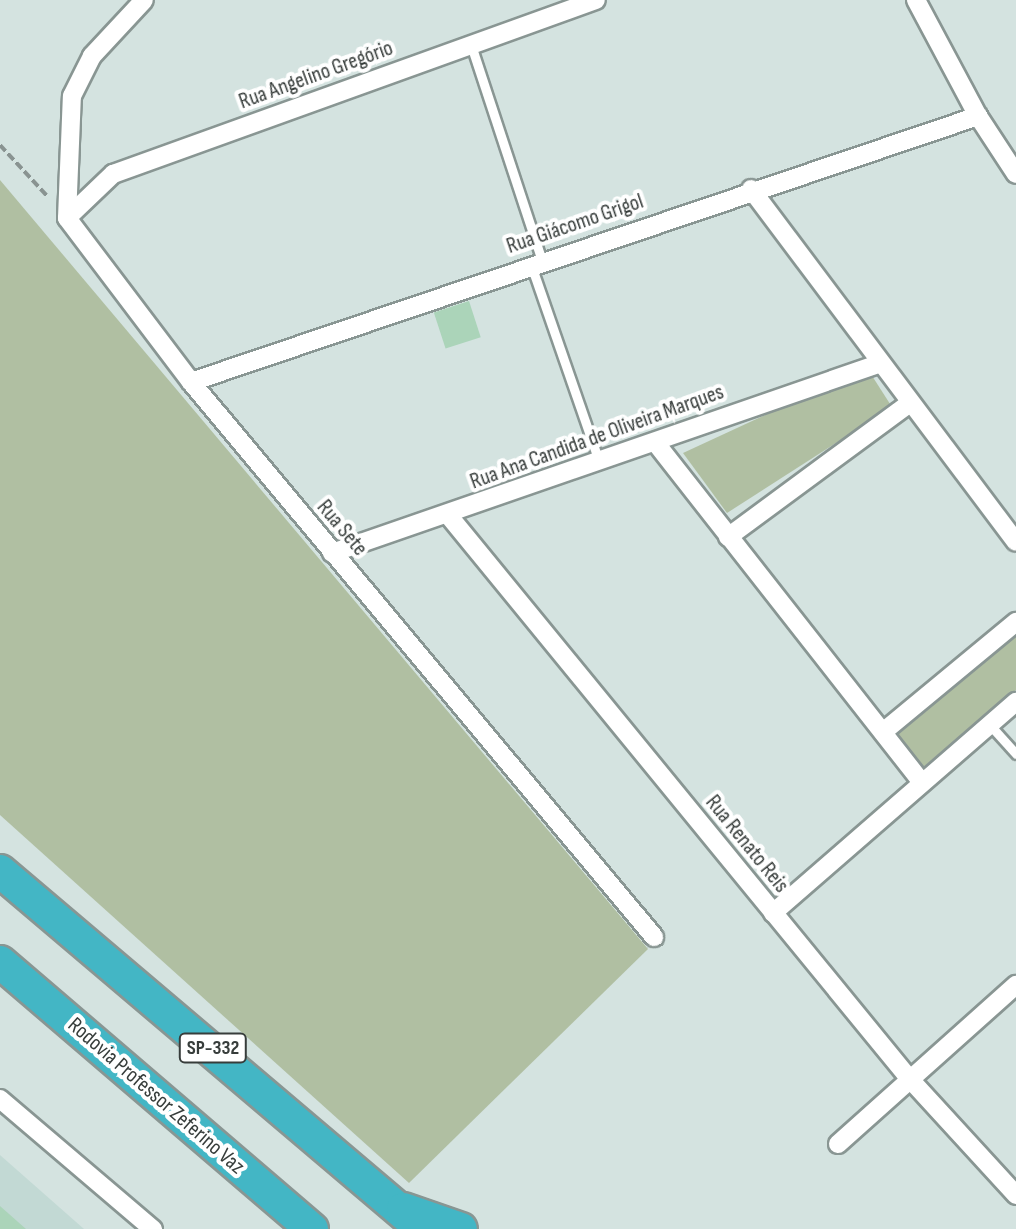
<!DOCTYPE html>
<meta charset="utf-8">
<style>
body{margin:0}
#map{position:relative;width:1016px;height:1229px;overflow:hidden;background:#d4e3e0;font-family:"Sofia Sans Condensed",sans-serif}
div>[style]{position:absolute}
.built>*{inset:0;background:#c2d9d4}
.green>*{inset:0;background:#b0bfa2}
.building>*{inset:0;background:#abd4b9;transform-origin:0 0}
.path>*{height:4px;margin-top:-2px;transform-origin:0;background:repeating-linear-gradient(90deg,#899391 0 8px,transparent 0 12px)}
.roads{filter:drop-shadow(2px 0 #899693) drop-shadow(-2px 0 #899693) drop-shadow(0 2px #899693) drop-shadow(0 -2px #899693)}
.lane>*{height:9px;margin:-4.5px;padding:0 4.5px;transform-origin:4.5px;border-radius:4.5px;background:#fff}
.street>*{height:18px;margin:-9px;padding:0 9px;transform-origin:9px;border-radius:9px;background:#fff}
.highway>*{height:32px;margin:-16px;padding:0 16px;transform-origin:16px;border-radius:16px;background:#43b6c5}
span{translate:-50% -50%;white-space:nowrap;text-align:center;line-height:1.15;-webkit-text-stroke:8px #fff;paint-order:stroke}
.shield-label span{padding:2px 6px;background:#fff;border:2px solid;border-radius:6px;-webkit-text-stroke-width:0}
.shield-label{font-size:20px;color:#373d3b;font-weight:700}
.street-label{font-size:22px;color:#373d3b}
</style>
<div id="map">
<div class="built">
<i style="clip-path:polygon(0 1155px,84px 1229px,0 1229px)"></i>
</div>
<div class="green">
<i style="clip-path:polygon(0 180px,648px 949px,409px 1183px,0 815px)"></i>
<i style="clip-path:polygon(867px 368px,892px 407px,727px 513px,683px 453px)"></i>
<i style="clip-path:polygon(1016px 636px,1016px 690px,921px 769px,898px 734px)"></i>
</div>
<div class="building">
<i style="left:469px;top:301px;width:38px;height:37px;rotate:72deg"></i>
<i style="clip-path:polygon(0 1206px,26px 1229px,0 1229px)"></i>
</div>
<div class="path">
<i style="left:0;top:145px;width:69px;rotate:47.3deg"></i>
</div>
<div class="roads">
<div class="lane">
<i style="left:471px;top:45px;width:227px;rotate:71.8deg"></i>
<i style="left:531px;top:265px;width:207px;rotate:70.9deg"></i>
<i style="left:990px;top:725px;width:39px;rotate:48deg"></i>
</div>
<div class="street">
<i style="left:916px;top:0;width:132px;rotate:61.9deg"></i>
<i style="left:978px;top:116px;width:69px;rotate:56.8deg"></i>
<i style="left:751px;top:189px;width:441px;rotate:53.1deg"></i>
<i style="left:67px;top:218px;width:206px;rotate:52.9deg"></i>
<i style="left:191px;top:382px;width:723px;rotate:50.16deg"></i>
<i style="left:67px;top:218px;width:64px;rotate:-43.7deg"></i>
<i style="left:113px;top:174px;width:513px;rotate:-19.81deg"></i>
<i style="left:67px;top:218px;width:122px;rotate:-87.7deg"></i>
<i style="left:72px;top:96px;width:45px;rotate:-63.4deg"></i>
<i style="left:92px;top:56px;width:76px;rotate:-47.1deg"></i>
<i style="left:191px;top:382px;width:831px;rotate:-18.67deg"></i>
<i style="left:655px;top:442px;width:432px;rotate:51.9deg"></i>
<i style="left:449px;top:516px;width:725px;rotate:50.71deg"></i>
<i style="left:908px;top:1077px;width:160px;rotate:47.5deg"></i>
<i style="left:728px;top:537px;width:226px;rotate:-36.4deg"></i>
<i style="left:332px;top:553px;width:578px;rotate:-19.09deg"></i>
<i style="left:883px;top:732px;width:173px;rotate:-39.6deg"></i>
<i style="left:773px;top:913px;width:322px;rotate:-41deg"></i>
<i style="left:0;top:1099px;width:201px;rotate:40.4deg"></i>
<i style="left:838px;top:1144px;width:239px;rotate:-41.8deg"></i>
</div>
<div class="highway">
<i style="left:0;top:871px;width:553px;rotate:40.31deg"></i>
<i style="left:0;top:962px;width:411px;rotate:40.6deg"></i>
<i style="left:403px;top:1209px;width:61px;rotate:19deg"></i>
</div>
</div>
<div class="shield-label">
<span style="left:213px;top:1048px">SP-332</span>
</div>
<div class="street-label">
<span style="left:316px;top:75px;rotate:-20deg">Rua Angelino Gregório</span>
<span style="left:575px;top:224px;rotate:-19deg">Rua Giácomo Grigol</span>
<span style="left:597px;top:437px;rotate:-20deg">Rua Ana Candida de Oliveira Marques</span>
<span style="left:342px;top:528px;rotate:50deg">Rua Sete</span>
<span style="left:747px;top:844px;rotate:51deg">Rua Renato Reis</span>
<span style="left:156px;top:1096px;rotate:41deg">Rodovia Professor Zeferino Vaz</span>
</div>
</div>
